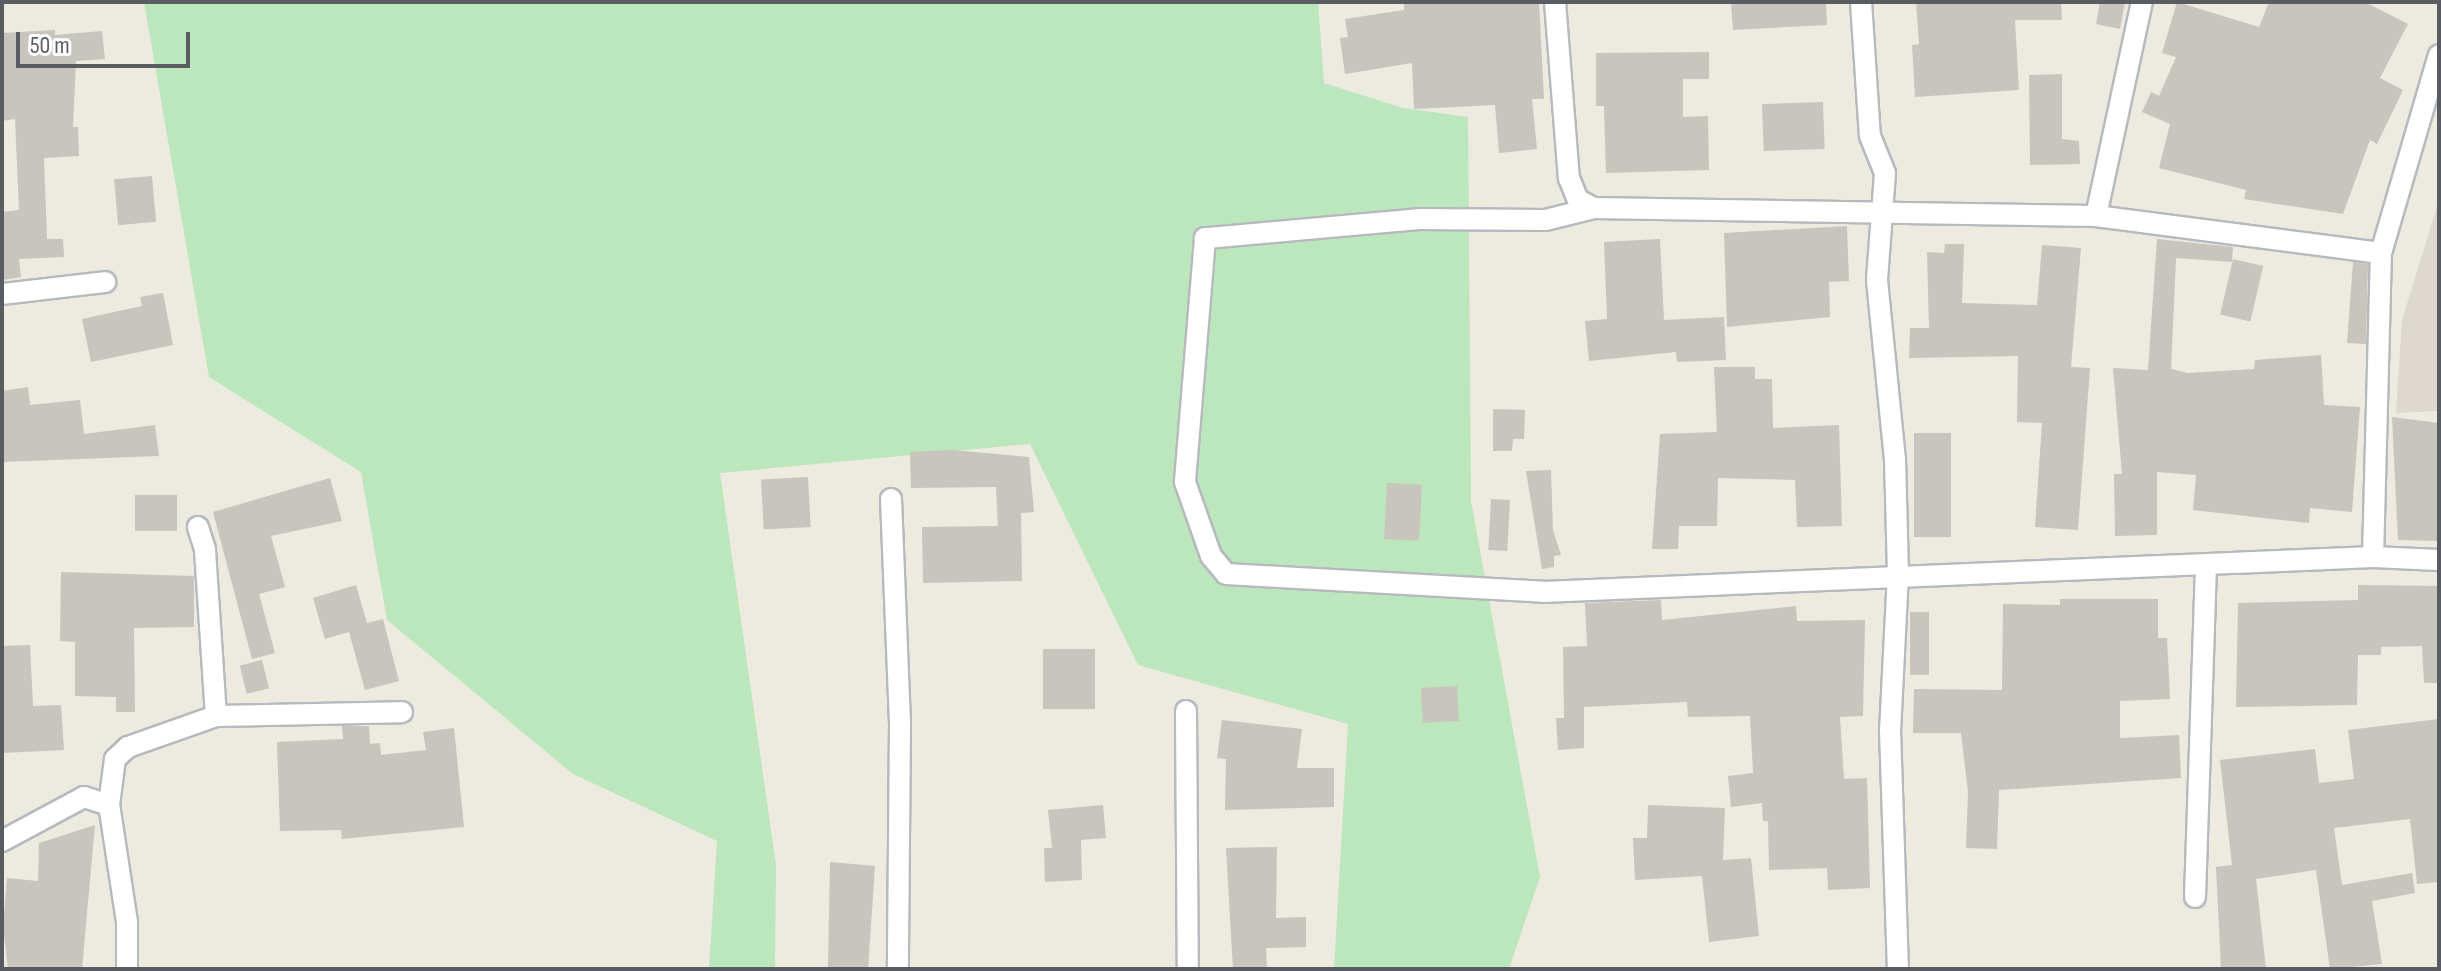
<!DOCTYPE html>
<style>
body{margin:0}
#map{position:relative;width:2441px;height:971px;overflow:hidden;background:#edeae0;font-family:"Sofia Sans Condensed",sans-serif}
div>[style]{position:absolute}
.education>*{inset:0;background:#ddd9cf}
.green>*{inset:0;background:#bce6bc}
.building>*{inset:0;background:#c8c4be;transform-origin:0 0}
.roads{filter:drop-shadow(2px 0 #b6b9be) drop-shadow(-2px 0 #b6b9be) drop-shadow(0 2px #b6b9be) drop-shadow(0 -2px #b6b9be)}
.street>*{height:20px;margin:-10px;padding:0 10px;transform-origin:10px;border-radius:10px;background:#fff}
span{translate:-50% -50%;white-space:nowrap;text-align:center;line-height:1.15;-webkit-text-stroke:7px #fff;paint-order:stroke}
.frame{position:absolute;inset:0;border:4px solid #595d62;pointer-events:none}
.scale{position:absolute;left:16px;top:32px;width:174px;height:36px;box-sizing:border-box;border:4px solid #595d62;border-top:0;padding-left:10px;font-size:24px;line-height:28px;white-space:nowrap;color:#595d62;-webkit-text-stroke:6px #fff;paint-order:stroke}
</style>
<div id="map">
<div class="education">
<i style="clip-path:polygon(2439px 200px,2439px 411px,2396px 413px,2402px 320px)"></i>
</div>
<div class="green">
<i style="clip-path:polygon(144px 2px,1318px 2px,1324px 83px,1403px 108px,1468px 117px,1471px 501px,1540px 877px,1509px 969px,1334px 969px,1348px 724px,1138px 665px,1030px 444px,720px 473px,776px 866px,775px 969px,709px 969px,717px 841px,573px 774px,387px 620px,361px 472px,209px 377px)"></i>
</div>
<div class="building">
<i style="clip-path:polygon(1404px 2px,1539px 2px,1544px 99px,1532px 99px,1537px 149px,1499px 153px,1495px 105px,1414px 109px,1412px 63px,1345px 74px,1340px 38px,1348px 37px,1345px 19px,1404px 10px)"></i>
<i style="clip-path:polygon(1731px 2px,1826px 2px,1827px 25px,1733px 30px)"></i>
<i style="clip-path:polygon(1916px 2px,2061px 2px,2062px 20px,2015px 20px,2019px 90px,1915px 97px,1912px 45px,1919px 44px)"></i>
<i style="clip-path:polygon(2100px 2px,2125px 2px,2120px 29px,2096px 24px)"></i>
<i style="clip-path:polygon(2177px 2px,2259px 27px,2269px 2px,2365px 2px,2408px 24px,2380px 78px,2403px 90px,2377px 144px,2370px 140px,2343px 214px,2244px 199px,2246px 190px,2159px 168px,2170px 124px,2142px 112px,2151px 92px,2159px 96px,2176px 57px,2162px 53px)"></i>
<i style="clip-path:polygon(55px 30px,55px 35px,102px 31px,105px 59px,76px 61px,73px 127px,78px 127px,79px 156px,44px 158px,47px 239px,63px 239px,64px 257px,19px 259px,21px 277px,3px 280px,2px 212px,19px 210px,15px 119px,2px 121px,2px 33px)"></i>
<i style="clip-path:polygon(1709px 52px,1709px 79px,1683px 79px,1683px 117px,1708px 116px,1709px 170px,1606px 173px,1604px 106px,1596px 106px,1596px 53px)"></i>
<i style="clip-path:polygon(2062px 74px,2062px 139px,2079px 141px,2080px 164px,2030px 165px,2029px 75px)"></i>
<i style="left:1823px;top:102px;width:47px;height:61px;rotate:88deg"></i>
<i style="left:152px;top:176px;width:46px;height:38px;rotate:85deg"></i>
<i style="clip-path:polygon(1847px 226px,1849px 281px,1829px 282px,1830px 317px,1727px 327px,1724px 233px)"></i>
<i style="clip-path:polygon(1660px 239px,1664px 320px,1724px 317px,1726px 360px,1677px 362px,1676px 352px,1589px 361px,1585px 321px,1607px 319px,1604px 242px)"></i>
<i style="clip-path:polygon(2157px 239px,2233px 247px,2232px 262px,2176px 258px,2171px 369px,2188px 373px,2254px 369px,2255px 360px,2321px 355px,2324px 405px,2360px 407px,2352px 512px,2310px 508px,2309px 523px,2193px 510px,2196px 475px,2157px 472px,2157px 535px,2115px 536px,2114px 474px,2122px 474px,2113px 368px,2148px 370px)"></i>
<i style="clip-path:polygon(1945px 244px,1964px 244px,1962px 303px,2037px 305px,2042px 245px,2081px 248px,2071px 367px,2090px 368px,2078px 530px,2035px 527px,2042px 423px,2017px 422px,2018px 356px,1909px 358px,1910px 328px,1929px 328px,1927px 252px,1944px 253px)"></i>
<i style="left:2233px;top:259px;width:31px;height:57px;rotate:13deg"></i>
<i style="clip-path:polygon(2353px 262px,2368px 264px,2366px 344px,2347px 343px)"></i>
<i style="clip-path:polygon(163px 293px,173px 345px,91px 362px,82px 319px,142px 306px,140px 297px)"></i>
<i style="clip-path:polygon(1714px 367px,1755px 367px,1755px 379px,1772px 379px,1773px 428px,1839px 425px,1842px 526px,1797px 527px,1795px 480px,1718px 478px,1717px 526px,1679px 526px,1678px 549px,1652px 549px,1660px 434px,1717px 432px)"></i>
<i style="clip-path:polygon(28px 387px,30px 405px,80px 400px,84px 434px,155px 425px,159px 456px,2px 462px,2px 391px)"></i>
<i style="clip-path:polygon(1493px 409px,1525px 410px,1524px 439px,1513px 439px,1512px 451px,1493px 451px)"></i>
<i style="clip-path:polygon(2392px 417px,2439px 423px,2439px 541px,2398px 540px)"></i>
<i style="left:1914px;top:433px;width:37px;height:104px"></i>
<i style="clip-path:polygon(953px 450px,1029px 457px,1034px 512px,1021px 513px,1022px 581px,923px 583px,922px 527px,998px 526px,996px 487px,911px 488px,910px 452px)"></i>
<i style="clip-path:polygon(1551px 470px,1553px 530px,1561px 555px,1554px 556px,1554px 567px,1542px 569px,1526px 471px)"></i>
<i style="left:808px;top:477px;width:50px;height:47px;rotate:87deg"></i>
<i style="clip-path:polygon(330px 478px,342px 521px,271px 536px,285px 587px,259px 594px,275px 653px,252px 659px,213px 512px)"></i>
<i style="left:1387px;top:483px;width:35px;height:56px;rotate:3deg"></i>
<i style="left:135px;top:495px;width:42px;height:36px"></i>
<i style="left:1491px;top:499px;width:19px;height:51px;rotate:3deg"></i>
<i style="clip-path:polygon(61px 572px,194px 576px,194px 627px,134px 628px,135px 712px,116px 712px,116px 697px,75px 696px,75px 642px,60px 641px)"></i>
<i style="clip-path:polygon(356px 585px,367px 623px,383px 619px,399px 681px,365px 690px,349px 632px,325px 639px,313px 598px)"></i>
<i style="clip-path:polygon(2358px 585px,2439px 586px,2439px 683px,2424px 683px,2422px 646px,2381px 647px,2381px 655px,2358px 655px,2357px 705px,2236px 707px,2238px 603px,2358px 600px)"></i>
<i style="clip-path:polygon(2060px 599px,2158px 599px,2158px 638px,2167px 638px,2170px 699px,2120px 701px,2120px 738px,2179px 735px,2181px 778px,1999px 790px,1997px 849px,1966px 848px,1968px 792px,1961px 733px,1913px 733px,1914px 689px,2002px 690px,2003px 604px,2060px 605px)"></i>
<i style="clip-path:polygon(1661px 600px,1662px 620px,1796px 606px,1797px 621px,1865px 620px,1863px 716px,1840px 717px,1844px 779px,1867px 778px,1870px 888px,1828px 890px,1827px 868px,1769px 870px,1768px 821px,1763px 821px,1762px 803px,1731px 807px,1728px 776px,1753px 773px,1750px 716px,1688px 717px,1687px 702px,1584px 707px,1584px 748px,1558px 750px,1556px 718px,1564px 718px,1563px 647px,1587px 646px,1585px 603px)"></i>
<i style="left:1910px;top:612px;width:19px;height:63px"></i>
<i style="clip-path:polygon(30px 645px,33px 706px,61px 705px,64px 750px,2px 753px,2px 646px)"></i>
<i style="left:1043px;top:649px;width:52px;height:60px"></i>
<i style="left:262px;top:660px;width:29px;height:23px;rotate:76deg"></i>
<i style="left:1457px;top:686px;width:35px;height:36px;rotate:87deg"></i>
<i style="clip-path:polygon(2439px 719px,2439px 882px,2417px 884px,2410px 819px,2334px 828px,2342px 885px,2412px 873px,2415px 893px,2372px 901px,2382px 964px,2330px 969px,2316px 870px,2256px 879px,2266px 969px,2221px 969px,2216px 867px,2232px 865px,2220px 760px,2315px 749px,2319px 783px,2354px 779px,2348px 730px)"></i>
<i style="clip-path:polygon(1222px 720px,1302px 729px,1297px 768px,1334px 768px,1334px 807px,1225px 810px,1226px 759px,1217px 758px)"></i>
<i style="clip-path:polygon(342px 726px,369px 726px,370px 744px,380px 743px,381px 755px,426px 750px,423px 732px,454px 728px,464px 827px,342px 839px,341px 830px,280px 831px,277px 742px,343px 739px)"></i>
<i style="clip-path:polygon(1103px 805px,1106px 838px,1081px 840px,1082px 880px,1045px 882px,1044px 848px,1052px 848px,1048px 810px)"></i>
<i style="clip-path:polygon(1648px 805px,1725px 808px,1723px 860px,1751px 858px,1759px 936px,1709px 942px,1702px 876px,1635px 880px,1633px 838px,1647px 838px)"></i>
<i style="clip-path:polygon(95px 825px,82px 969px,8px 969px,3px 926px,7px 878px,38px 881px,39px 843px)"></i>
<i style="clip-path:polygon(1277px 847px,1276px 918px,1306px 917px,1306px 947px,1266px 948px,1267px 969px,1233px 969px,1226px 848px)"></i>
<i style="clip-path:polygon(830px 862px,875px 866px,868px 969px,828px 969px)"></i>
</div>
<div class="roads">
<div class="street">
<i style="left:1555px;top:2px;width:177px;rotate:85.5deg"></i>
<i style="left:1569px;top:178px;width:24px;rotate:68deg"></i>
<i style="left:1578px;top:200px;width:18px;rotate:27deg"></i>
<i style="left:1594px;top:208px;width:502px;rotate:0.91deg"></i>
<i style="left:2096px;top:216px;width:287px;rotate:7.4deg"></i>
<i style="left:1861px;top:2px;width:134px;rotate:86.2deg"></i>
<i style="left:1870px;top:136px;width:40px;rotate:68deg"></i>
<i style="left:1885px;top:173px;width:107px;rotate:94.3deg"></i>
<i style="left:1877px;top:280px;width:180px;rotate:84.3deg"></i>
<i style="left:1895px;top:459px;width:115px;rotate:88.5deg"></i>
<i style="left:1898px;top:574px;width:156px;rotate:92.9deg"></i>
<i style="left:1890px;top:730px;width:239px;rotate:88.1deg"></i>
<i style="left:1594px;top:208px;width:50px;rotate:166.2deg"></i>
<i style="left:1545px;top:220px;width:125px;rotate:-179.5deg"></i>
<i style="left:1420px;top:219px;width:216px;rotate:174.9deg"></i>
<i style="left:1205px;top:238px;width:245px;rotate:94.7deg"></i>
<i style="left:1185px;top:482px;width:78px;rotate:70.6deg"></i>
<i style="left:1211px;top:556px;width:23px;rotate:50deg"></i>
<i style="left:1226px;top:574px;width:318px;rotate:3.2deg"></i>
<i style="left:1543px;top:592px;width:831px;rotate:-2.41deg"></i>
<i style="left:2373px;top:557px;width:66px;rotate:2.6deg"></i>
<i style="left:2096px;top:216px;width:219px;rotate:-77.9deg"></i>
<i style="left:2px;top:294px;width:104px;rotate:-6.6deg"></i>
<i style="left:891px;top:499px;width:225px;rotate:87.7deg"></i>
<i style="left:900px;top:724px;width:245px;rotate:90.5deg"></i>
<i style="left:2373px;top:557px;width:304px;rotate:-88.5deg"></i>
<i style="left:2381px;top:253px;width:206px;rotate:-73.7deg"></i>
<i style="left:1186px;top:711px;width:258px;rotate:89.6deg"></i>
<i style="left:216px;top:716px;width:186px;rotate:-1.2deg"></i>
<i style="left:2px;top:841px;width:93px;rotate:-28.2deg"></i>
<i style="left:84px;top:797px;width:26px;rotate:18deg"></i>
<i style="left:2195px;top:897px;width:332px;rotate:-88.1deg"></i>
<i style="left:127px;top:969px;width:47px;rotate:-90deg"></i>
<i style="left:127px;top:922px;width:118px;rotate:-98.7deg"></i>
<i style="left:109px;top:805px;width:46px;rotate:-82.6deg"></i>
<i style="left:115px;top:759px;width:18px;rotate:-43deg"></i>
<i style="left:128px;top:747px;width:93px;rotate:-19.4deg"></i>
<i style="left:216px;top:716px;width:167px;rotate:-93.8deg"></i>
<i style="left:205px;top:549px;width:23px;rotate:-108deg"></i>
</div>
</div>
<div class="frame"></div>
<div class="scale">50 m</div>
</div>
